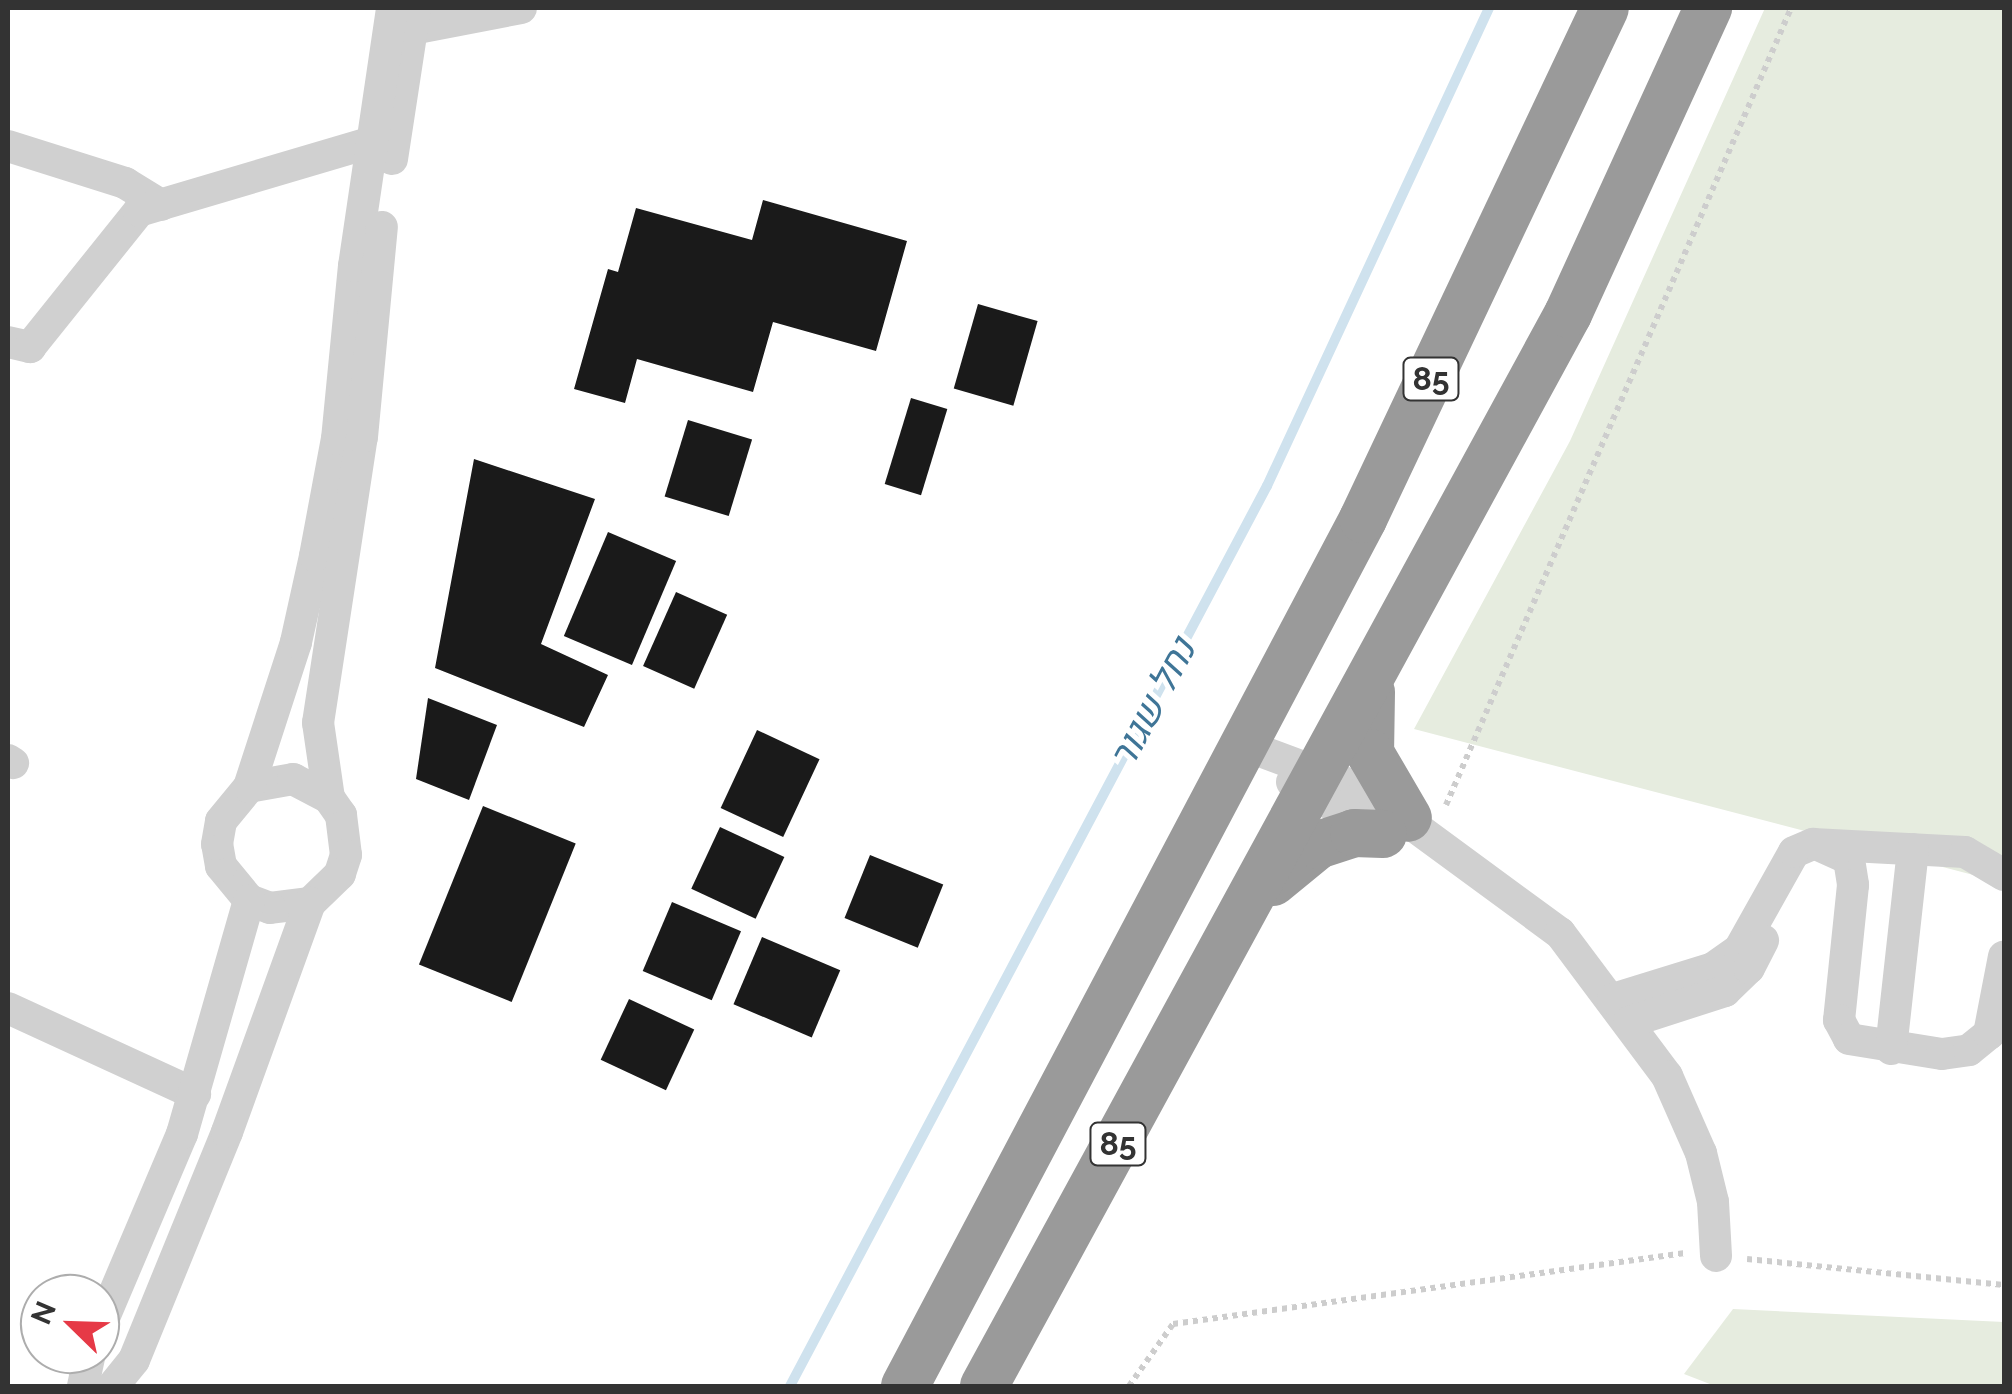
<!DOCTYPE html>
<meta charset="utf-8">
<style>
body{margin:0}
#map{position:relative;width:2012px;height:1394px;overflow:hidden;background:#fff;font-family:Raleway,Heebo,sans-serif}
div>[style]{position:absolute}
.green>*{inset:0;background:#e6ecdf}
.stream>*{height:10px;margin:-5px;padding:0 5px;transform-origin:5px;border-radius:5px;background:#cfe2ee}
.building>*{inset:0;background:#1a1a1a;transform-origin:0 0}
.path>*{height:6px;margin-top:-3px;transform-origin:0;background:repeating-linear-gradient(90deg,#cdcdcd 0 5px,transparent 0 10px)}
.minor>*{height:32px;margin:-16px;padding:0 16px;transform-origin:16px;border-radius:16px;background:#d0d0d0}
.highway>*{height:48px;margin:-24px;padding:0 24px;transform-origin:24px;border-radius:24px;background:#9a9a9a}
span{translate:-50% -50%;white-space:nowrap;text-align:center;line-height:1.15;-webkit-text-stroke:10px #fff;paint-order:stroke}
.shield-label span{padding:2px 8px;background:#fff;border:2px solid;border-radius:8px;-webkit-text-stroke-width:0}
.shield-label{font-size:32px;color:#333;font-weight:700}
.water-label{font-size:38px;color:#3f7597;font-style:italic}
.frame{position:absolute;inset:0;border:10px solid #333;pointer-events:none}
.north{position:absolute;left:20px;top:1274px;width:100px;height:100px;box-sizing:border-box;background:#fff;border:2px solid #adadad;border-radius:50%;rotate:293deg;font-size:28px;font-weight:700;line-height:40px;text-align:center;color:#333}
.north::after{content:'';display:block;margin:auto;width:35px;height:45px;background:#e63946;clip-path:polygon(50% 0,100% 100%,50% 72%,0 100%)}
</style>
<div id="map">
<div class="green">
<i style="clip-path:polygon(1765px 8px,2004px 8px,2004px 883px,1414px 729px,1570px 441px)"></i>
<i style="clip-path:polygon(1733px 1309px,2004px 1322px,2004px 1386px,1715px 1386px,1684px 1374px)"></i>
</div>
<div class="stream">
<i style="left:790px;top:1386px;width:1019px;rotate:-62.08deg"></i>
<i style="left:1267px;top:486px;width:527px;rotate:-65.09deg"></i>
</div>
<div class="building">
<i style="clip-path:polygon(763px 200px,907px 241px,876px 351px,773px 322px,753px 392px,637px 359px,625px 403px,574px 389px,608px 269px,618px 272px,636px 208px,752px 240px)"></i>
<i style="left:978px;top:304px;width:62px;height:88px;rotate:16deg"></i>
<i style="left:911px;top:398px;width:38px;height:90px;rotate:17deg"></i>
<i style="left:688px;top:420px;width:67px;height:80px;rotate:17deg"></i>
<i style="clip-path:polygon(474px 459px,595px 499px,541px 644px,608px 675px,584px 727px,435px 668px)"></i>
<i style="left:608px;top:532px;width:74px;height:113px;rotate:23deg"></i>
<i style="left:676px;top:592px;width:56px;height:81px;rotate:24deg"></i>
<i style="clip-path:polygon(428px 698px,497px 725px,469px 800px,416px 779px)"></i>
<i style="left:757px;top:730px;width:69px;height:86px;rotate:25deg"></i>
<i style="left:483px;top:806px;width:100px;height:171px;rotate:22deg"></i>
<i style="left:720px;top:827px;width:71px;height:68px;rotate:25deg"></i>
<i style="left:870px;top:855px;width:79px;height:68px;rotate:22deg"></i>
<i style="left:672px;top:902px;width:75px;height:75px;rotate:23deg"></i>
<i style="left:762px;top:937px;width:85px;height:73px;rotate:23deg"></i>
<i style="left:629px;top:999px;width:72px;height:67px;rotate:25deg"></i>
</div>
<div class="path">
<i style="left:1446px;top:805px;width:868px;rotate:-66.59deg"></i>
<i style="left:1747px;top:1259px;width:258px;rotate:5.8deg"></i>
<i style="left:1129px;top:1386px;width:76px;rotate:-54.6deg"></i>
<i style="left:1173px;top:1324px;width:517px;rotate:-7.89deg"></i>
</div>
<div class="minor">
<i style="left:412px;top:29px;width:111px;rotate:-10.9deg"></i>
<i style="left:8px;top:146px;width:123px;rotate:17.5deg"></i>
<i style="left:125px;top:183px;width:42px;rotate:31.4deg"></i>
<i style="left:392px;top:159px;width:153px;rotate:-81.3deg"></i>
<i style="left:8px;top:342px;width:23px;rotate:13deg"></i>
<i style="left:30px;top:347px;width:174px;rotate:-51.3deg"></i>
<i style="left:139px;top:211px;width:243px;rotate:-16.5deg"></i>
<i style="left:1244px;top:745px;width:129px;rotate:20.4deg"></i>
<i style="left:1365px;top:790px;width:242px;rotate:36.3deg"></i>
<i style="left:1560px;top:933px;width:179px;rotate:53.2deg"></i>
<i style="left:1667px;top:1076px;width:84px;rotate:66.2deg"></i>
<i style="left:1701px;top:1153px;width:50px;rotate:76.2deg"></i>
<i style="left:1713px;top:1202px;width:54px;rotate:86.8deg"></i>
<i style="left:8px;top:760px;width:6px;rotate:31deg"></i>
<i style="left:1292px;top:782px;width:101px;rotate:29.6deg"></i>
<i style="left:249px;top:787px;width:45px;rotate:-10.3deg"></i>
<i style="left:293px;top:779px;width:41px;rotate:27.8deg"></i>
<i style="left:329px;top:798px;width:21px;rotate:55deg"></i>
<i style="left:341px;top:815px;width:40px;rotate:82.9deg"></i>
<i style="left:346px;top:855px;width:20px;rotate:108deg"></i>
<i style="left:340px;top:874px;width:42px;rotate:136deg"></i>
<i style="left:310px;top:903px;width:40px;rotate:172.9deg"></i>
<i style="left:270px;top:908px;width:22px;rotate:-159deg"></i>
<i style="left:249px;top:900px;width:44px;rotate:-129.5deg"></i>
<i style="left:221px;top:866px;width:22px;rotate:-100deg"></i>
<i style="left:217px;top:844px;width:23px;rotate:-80deg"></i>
<i style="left:221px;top:821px;width:44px;rotate:-50.5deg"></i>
<i style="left:249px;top:787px;width:152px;rotate:-72deg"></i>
<i style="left:296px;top:642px;width:88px;rotate:-77.5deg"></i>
<i style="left:315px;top:556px;width:119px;rotate:-79.4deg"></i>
<i style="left:337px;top:439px;width:174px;rotate:-84.4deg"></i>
<i style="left:354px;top:266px;width:261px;rotate:-81.6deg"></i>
<i style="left:329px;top:798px;width:76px;rotate:-98.3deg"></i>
<i style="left:318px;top:723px;width:289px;rotate:-81.3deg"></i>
<i style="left:362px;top:437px;width:211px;rotate:-84.6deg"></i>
<i style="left:1818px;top:845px;width:34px;rotate:24deg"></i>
<i style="left:1849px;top:859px;width:26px;rotate:81deg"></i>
<i style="left:1853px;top:885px;width:136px;rotate:95.9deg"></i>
<i style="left:1839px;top:1020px;width:21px;rotate:62deg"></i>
<i style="left:1849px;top:1039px;width:94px;rotate:9.2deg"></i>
<i style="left:1942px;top:1054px;width:27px;rotate:-8deg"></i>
<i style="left:1969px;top:1050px;width:26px;rotate:-39deg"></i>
<i style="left:1989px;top:1034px;width:79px;rotate:-79.1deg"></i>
<i style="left:1613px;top:999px;width:105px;rotate:-17.2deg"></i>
<i style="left:1713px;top:968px;width:32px;rotate:-35deg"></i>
<i style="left:1739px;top:950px;width:112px;rotate:-60.7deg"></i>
<i style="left:1794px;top:852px;width:21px;rotate:-23deg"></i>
<i style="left:1813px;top:844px;width:152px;rotate:3deg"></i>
<i style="left:1965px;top:852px;width:45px;rotate:30.5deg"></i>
<i style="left:8px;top:1008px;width:206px;rotate:24.7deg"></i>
<i style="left:1629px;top:1022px;width:101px;rotate:-17.9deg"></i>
<i style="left:1725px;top:991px;width:33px;rotate:-44deg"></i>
<i style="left:1749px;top:968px;width:31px;rotate:-63deg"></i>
<i style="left:1891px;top:1049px;width:201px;rotate:-83.7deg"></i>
<i style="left:100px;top:1327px;width:210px;rotate:-67deg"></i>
<i style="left:182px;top:1134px;width:243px;rotate:-74deg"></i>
<i style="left:83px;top:1386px;width:33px;rotate:-78deg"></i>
<i style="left:113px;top:1386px;width:33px;rotate:-51deg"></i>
<i style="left:134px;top:1360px;width:246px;rotate:-67.8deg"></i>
<i style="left:227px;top:1132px;width:244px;rotate:-70.1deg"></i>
</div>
<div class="highway">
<i style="left:1371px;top:692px;width:61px;rotate:90.9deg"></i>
<i style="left:1370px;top:753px;width:75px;rotate:59.7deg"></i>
<i style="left:1273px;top:882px;width:58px;rotate:-39.4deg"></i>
<i style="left:1318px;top:845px;width:38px;rotate:-18deg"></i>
<i style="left:1354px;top:833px;width:29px;rotate:2deg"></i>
<i style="left:905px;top:1386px;width:981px;rotate:-62.15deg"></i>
<i style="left:1363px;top:519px;width:565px;rotate:-64.66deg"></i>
<i style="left:984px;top:1386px;width:1221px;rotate:-61.42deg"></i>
<i style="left:1568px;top:314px;width:337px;rotate:-65.4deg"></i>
</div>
<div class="shield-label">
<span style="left:1431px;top:379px">85</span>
<span style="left:1118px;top:1144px">85</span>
</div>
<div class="water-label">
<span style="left:1152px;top:703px;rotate:-62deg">נחל שגור</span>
</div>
<div class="frame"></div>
<div class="north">N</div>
</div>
